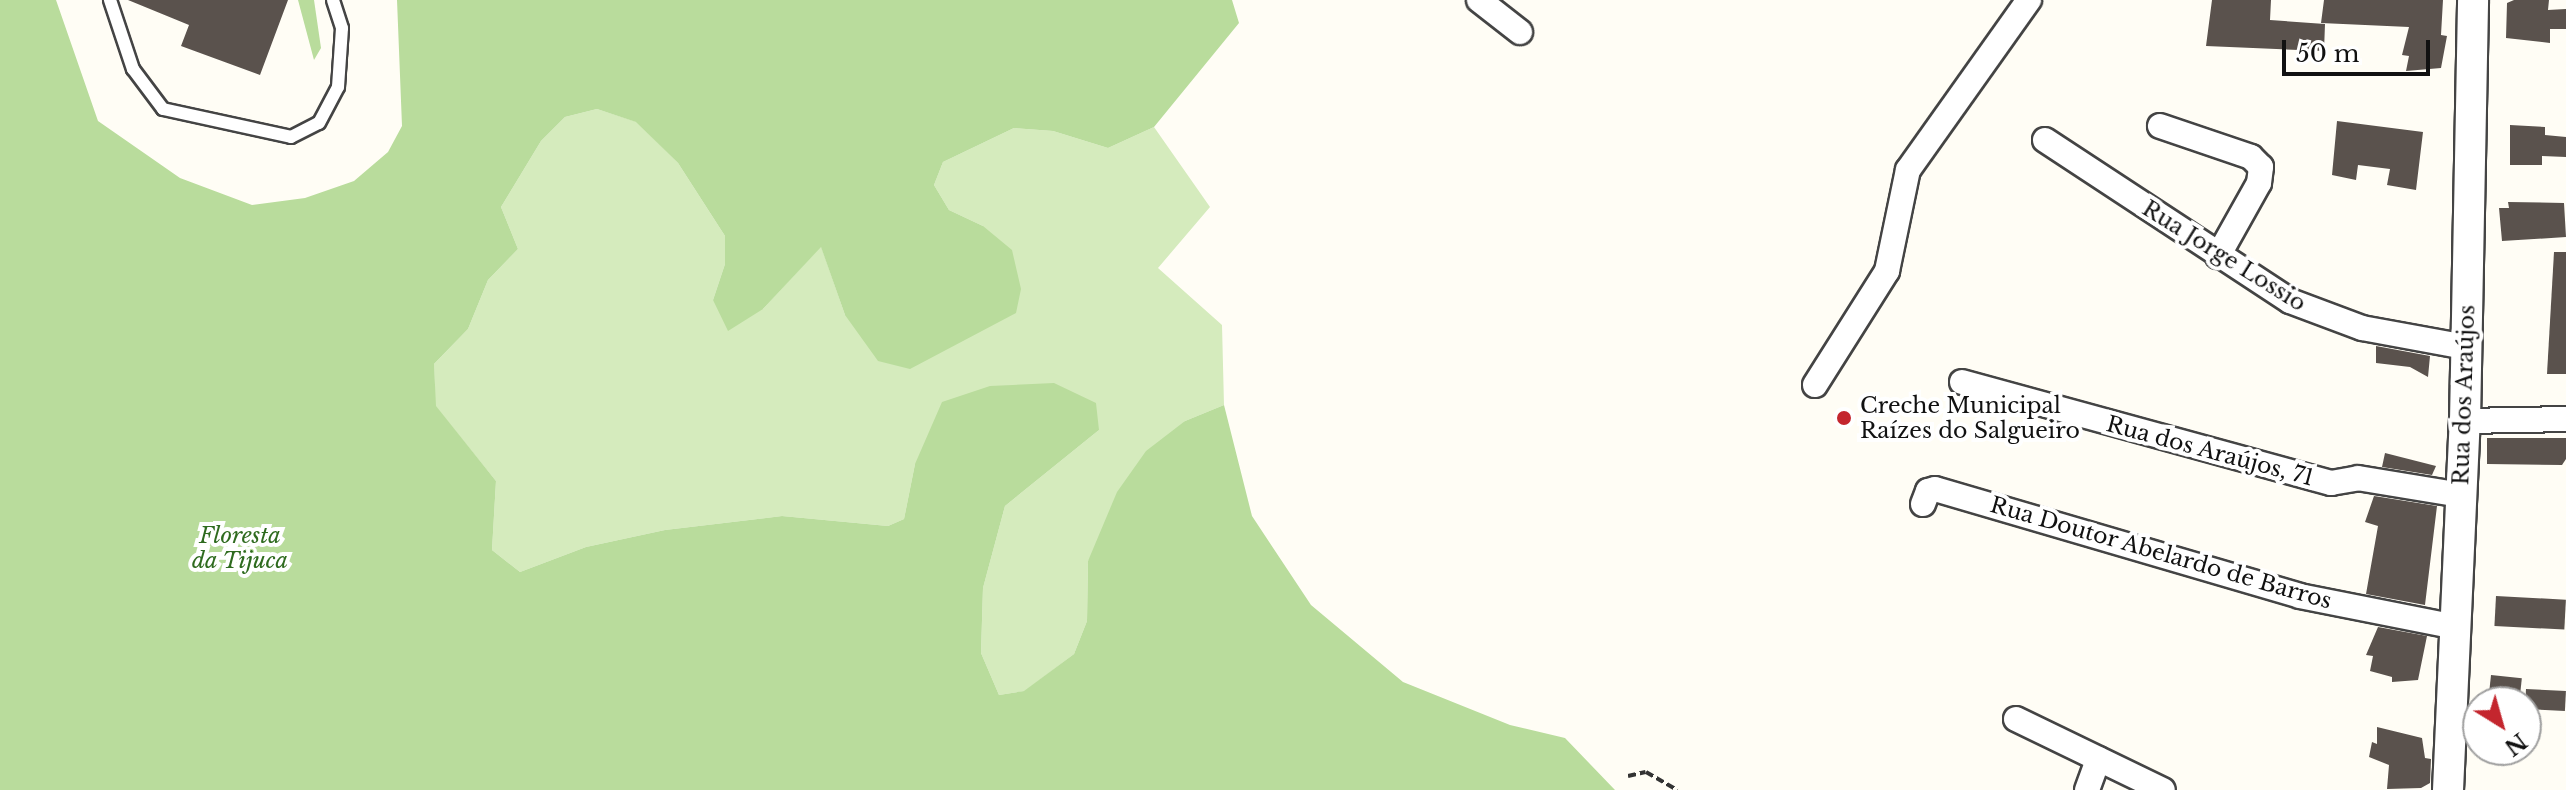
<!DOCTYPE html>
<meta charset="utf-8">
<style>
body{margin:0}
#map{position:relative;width:2566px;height:790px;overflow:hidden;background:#fffdf5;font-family:"Libre Baskerville",serif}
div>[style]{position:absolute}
.green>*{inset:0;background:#d5ebbd}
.forest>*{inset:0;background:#b9dc9c}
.building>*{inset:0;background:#5a524d;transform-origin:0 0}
.path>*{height:4px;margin-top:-2px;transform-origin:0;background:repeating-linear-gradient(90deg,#333 0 8px,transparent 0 12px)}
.roads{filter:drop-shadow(2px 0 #444) drop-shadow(-2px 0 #444) drop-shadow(0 2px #444) drop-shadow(0 -2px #444)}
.service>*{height:12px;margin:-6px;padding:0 6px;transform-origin:6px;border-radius:6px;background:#fff}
.minor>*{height:24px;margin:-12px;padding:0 12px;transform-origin:12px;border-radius:12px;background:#fff}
.tertiary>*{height:30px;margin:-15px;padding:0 15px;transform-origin:15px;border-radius:15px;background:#fff}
.dots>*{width:22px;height:22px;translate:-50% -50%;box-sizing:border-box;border:4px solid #fff;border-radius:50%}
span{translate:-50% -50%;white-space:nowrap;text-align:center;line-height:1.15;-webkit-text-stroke:8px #fff;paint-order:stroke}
.street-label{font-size:22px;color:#111}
.poi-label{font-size:22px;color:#111}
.left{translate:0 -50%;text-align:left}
.park-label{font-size:22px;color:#2f6b1f;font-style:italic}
.north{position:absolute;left:2462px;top:686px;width:80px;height:80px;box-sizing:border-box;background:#fff;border:2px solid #a0a0a0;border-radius:50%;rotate:143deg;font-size:22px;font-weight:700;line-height:32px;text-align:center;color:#111}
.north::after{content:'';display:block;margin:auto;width:28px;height:36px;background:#c4262e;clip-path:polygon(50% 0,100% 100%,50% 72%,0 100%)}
.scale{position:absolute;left:2282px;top:40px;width:148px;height:36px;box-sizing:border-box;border:4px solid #111;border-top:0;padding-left:10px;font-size:24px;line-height:28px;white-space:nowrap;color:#111;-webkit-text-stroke:6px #fff;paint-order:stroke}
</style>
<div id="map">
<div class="green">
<i style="clip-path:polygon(597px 109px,637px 122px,678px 163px,725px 236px,725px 264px,713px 300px,763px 309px,821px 246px,845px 315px,983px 226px,949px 210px,934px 185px,943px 162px,1014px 128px,1053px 131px,1108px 148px,1154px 127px,1210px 207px,1158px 268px,1222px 325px,1224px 405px,1185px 421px,1088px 561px,1087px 621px,1074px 654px,1025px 691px,999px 695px,981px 653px,983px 588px,1005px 506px,1099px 430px,915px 464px,904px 519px,888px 526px,782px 516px,665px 530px,586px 547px,520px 572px,492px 550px,496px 481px,435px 406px,434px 364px,468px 329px,488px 280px,518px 249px,501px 207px,541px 141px,565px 117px)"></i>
</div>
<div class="forest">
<i style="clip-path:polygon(0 0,56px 0,98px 121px,180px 178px,252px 205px,305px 198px,354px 181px,388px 152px,402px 126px,397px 0,1232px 0,1239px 23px,1154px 127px,1108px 148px,1053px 131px,1014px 128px,943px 162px,934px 185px,949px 210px,983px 226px,1012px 250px,1021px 289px,1016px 313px,910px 369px,878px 361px,845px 315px,821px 247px,763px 309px,728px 331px,713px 300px,725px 264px,725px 236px,678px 163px,636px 122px,597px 109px,565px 117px,541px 141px,501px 207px,518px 249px,488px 280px,468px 329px,434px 364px,436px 406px,496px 481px,492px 550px,520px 572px,586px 547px,665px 530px,782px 516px,888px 526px,904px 519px,915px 464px,942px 402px,990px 386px,1054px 383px,1096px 403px,1099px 430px,1005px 506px,983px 588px,981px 653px,999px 695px,1024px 691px,1074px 654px,1087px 621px,1088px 561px,1117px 492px,1146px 451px,1185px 421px,1224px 405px,1252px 516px,1311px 605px,1403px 682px,1510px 725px,1565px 738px,1615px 790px,0 790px)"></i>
<i style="clip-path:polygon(298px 0,314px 0,321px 48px,314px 60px)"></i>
</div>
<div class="building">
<i style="clip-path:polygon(128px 0,288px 0,260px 75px,181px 46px,189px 25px)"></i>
<i style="clip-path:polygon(2212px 0,2271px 0,2270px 20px,2325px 24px,2324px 51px,2206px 46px)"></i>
<i style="clip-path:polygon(2324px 0,2443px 0,2441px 35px,2447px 36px,2441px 68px,2406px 71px,2409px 56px,2402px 55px,2409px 27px,2321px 23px)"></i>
<i style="clip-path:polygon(2514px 0,2549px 0,2548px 10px,2566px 9px,2566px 29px,2550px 29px,2550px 43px,2506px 38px,2507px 3px)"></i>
<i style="clip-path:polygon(2337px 121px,2423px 132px,2416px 190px,2387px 185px,2390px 169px,2358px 165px,2356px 180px,2332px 175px)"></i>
<i style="clip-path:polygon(2510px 125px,2545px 127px,2545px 135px,2566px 137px,2566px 157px,2542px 156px,2542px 165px,2510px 165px)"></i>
<i style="clip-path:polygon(2508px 202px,2564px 203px,2566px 237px,2502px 241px,2499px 208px,2509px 208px)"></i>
<i style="clip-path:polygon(2554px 252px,2566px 252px,2566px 374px,2547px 374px)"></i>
<i style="clip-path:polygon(2376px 346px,2430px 356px,2428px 377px,2410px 367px,2376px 363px)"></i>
<i style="clip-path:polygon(2487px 438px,2566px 438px,2566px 459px,2562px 465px,2487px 464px)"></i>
<i style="clip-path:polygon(2385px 453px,2436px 466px,2432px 475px,2382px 467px)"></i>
<i style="clip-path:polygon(2374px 496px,2437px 506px,2425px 605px,2366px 594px,2378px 526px,2365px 522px)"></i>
<i style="left:2496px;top:596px;width:70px;height:30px;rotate:3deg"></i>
<i style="clip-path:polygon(2378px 627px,2427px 636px,2418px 680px,2392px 682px,2392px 677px,2370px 671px,2373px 656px,2366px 655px)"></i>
<i style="left:2491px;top:675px;width:31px;height:27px;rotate:6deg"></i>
<i style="left:2526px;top:689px;width:40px;height:20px;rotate:3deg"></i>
<i style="clip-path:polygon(2377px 727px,2422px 738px,2425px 758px,2431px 759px,2430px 783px,2421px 788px,2387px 789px,2389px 765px,2369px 757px,2372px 742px,2377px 744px)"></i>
</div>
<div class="path">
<i style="left:1628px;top:776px;width:18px;rotate:-13deg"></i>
<i style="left:1646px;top:772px;width:36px;rotate:30deg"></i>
</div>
<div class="roads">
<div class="service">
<i style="left:110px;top:0;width:73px;rotate:71.6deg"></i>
<i style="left:133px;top:69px;width:50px;rotate:53.1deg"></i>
<i style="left:163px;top:109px;width:131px;rotate:12.3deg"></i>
<i style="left:291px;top:137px;width:31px;rotate:-27deg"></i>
<i style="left:319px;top:123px;width:41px;rotate:-62.2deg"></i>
<i style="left:338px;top:87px;width:59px;rotate:-86.1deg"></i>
<i style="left:342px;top:28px;width:29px;rotate:-108deg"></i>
</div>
<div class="minor">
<i style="left:1479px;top:0;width:52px;rotate:38deg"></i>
<i style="left:2160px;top:126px;width:96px;rotate:18.8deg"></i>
<i style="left:2251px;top:157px;width:14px;rotate:45deg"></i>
<i style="left:2261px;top:167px;width:16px;rotate:97deg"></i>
<i style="left:2259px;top:183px;width:84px;rotate:119.3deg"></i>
<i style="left:2045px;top:140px;width:293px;rotate:33.3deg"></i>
<i style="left:2290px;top:301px;width:77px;rotate:20.6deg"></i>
<i style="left:2362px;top:328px;width:106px;rotate:10.4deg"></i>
<i style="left:1962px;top:382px;width:383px;rotate:15.3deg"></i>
<i style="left:2331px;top:483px;width:27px;rotate:-10deg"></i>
<i style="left:2358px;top:478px;width:104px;rotate:9.4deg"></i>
<i style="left:1815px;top:385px;width:135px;rotate:-57.7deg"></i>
<i style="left:1887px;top:271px;width:103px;rotate:-78.3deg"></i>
<i style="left:1908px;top:170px;width:209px;rotate:-54.6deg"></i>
<i style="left:2465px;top:421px;width:101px;rotate:-1.1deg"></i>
<i style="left:1923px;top:504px;width:14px;rotate:-69deg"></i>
<i style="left:1928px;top:491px;width:7px;rotate:-16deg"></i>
<i style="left:1935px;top:489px;width:380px;rotate:16.3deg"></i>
<i style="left:2300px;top:596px;width:160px;rotate:11.2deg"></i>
<i style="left:2016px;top:719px;width:163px;rotate:25.8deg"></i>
<i style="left:2087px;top:790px;width:33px;rotate:-70deg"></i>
</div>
<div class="tertiary">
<i style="left:2448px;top:790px;width:369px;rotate:-87.4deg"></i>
<i style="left:2465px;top:421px;width:421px;rotate:-88.9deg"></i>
</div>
</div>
<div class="dots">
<i style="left:1844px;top:418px;background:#c4262e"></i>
</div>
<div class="street-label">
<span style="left:2224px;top:256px;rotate:32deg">Rua Jorge Lossio</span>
<span style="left:2464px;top:395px;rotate:-88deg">Rua dos Araújos</span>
<span style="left:2210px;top:451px;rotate:15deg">Rua dos Araújos, 71</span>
<span style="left:2161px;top:553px;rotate:16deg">Rua Doutor Abelardo de Barros</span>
</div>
<div class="poi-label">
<span class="left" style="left:1860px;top:418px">Creche Municipal<br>Raízes do Salgueiro</span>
</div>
<div class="park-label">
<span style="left:240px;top:548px">Floresta<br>da Tijuca</span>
</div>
<div class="north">N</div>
<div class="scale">50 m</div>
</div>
